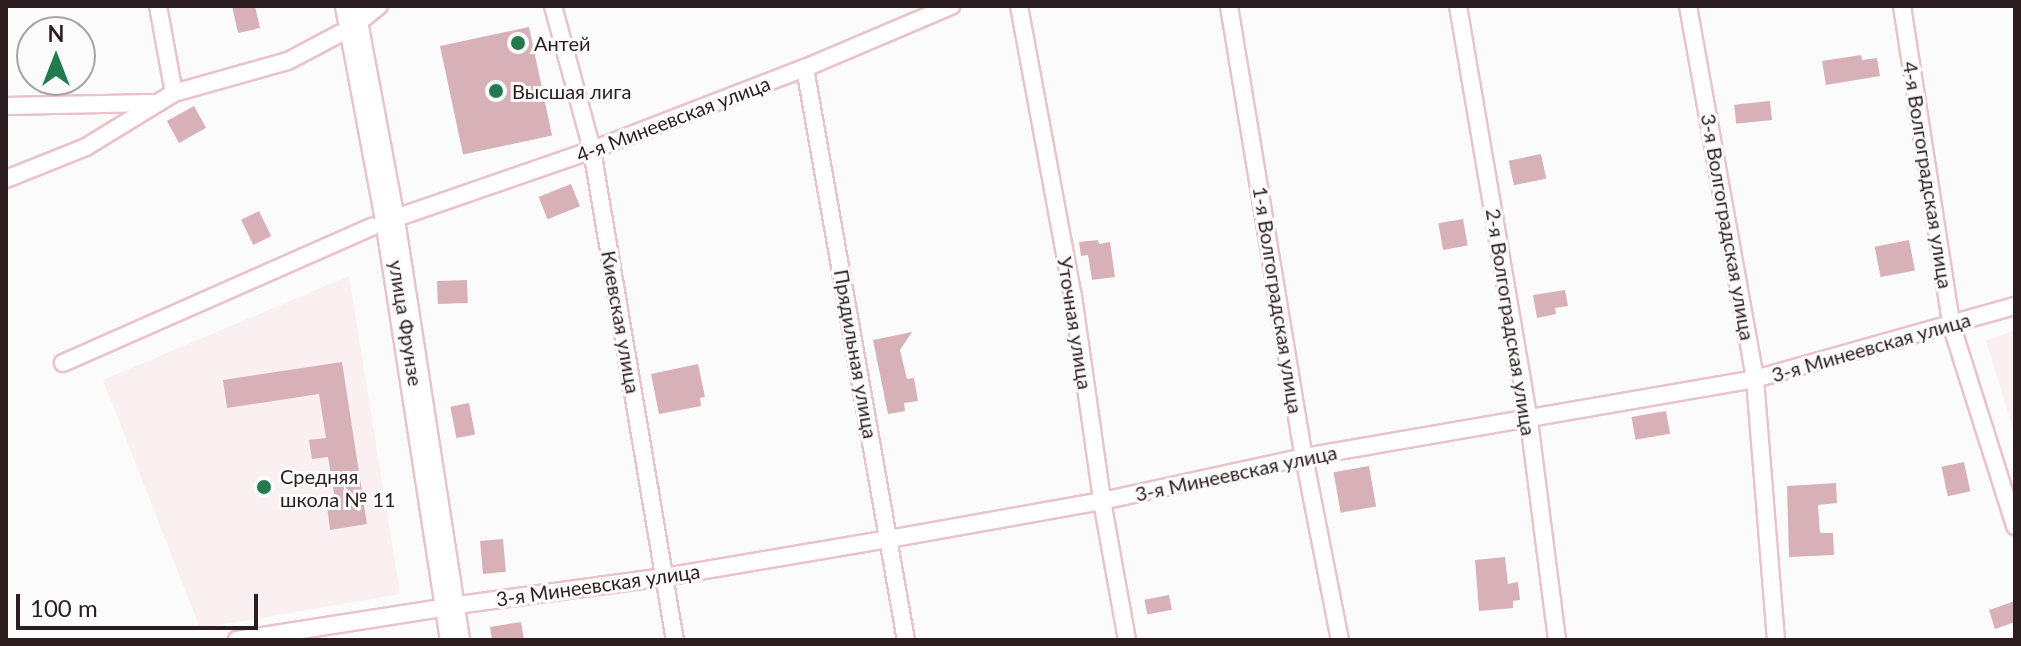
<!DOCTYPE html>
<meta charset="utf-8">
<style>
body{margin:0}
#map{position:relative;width:2021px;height:646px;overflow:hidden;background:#fbfbfb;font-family:Lato,sans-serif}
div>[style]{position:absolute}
.built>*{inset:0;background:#faeff1}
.building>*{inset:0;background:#d8b1b8;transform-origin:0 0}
.roads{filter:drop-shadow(2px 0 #eac2c9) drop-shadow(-2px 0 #eac2c9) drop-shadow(0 2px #eac2c9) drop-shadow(0 -2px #eac2c9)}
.street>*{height:16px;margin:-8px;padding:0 8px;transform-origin:8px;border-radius:8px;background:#fff}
.highway>*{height:28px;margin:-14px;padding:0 14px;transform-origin:14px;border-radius:14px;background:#fff}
.dots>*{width:22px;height:22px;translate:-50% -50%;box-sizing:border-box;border:4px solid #fbfbfb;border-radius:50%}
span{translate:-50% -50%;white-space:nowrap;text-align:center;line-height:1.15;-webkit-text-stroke:6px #fbfbfb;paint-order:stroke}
.poi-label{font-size:20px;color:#2c1d20}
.left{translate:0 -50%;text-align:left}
.street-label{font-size:20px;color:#2c1d20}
.frame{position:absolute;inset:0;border:8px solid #2c1d20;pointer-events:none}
.north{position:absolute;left:16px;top:16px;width:80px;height:80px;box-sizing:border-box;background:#fbfbfb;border:2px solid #a8a2a3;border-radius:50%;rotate:0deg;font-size:22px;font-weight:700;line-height:32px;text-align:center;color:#2c1d20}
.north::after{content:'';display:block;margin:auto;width:28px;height:36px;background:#237a4e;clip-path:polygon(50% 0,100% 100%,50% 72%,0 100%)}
.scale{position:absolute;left:16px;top:594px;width:242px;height:36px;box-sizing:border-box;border:4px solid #2c1d20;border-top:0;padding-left:10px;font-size:24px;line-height:28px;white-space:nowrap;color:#2c1d20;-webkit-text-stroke:6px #fbfbfb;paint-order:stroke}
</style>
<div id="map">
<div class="built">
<i style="clip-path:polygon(349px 276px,400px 594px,200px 628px,103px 380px)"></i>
<i style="clip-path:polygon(2015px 330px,2015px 435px,1986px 341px)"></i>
</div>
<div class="building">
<i style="clip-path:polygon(232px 6px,255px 6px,260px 28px,238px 33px)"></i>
<i style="left:529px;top:27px;width:111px;height:91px;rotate:78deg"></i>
<i style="clip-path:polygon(1861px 55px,1862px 60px,1877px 58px,1880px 76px,1826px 85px,1822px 61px)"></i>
<i style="left:1770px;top:101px;width:19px;height:36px;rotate:84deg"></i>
<i style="left:194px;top:106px;width:25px;height:31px;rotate:61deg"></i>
<i style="left:1541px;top:154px;width:25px;height:33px;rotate:78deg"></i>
<i style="left:571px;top:184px;width:24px;height:35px;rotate:68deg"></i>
<i style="left:259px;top:211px;width:28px;height:20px;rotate:64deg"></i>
<i style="left:1463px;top:219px;width:27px;height:25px;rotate:80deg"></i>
<i style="clip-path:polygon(1098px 240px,1099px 244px,1110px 242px,1115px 277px,1092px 280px,1088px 255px,1081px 256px,1079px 242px)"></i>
<i style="left:1909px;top:240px;width:31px;height:35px;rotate:79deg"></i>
<i style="left:467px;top:280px;width:23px;height:30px;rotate:88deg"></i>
<i style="clip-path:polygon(1565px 290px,1568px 306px,1555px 308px,1556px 314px,1537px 318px,1533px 295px)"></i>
<i style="clip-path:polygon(912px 332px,900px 350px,907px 379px,914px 378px,918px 401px,904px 403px,905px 411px,888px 414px,873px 340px)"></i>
<i style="clip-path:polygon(342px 362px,367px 524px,330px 530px,327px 506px,336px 505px,328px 457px,312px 459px,309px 440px,326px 438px,319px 394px,227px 408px,223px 380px)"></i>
<i style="clip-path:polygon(698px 364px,705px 397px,700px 398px,701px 406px,659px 414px,651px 374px)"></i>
<i style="left:469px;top:403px;width:32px;height:19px;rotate:79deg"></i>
<i style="left:1666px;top:411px;width:23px;height:35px;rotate:80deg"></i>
<i style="left:1964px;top:462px;width:30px;height:23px;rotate:78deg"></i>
<i style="left:1369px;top:466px;width:41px;height:36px;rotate:80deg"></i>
<i style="clip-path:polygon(1836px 483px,1837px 503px,1818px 505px,1820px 533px,1833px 533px,1834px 555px,1789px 557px,1787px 486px)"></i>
<i style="left:503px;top:539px;width:33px;height:23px;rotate:85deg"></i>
<i style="clip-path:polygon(1505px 557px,1508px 584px,1518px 582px,1520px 600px,1513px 601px,1513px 608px,1479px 611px,1475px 560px)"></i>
<i style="left:1169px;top:595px;width:15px;height:25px;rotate:79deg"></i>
<i style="clip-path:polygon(2015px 601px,2015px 622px,1995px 629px,1989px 610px)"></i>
<i style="clip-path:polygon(521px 622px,524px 640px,492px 640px,490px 627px)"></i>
</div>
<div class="roads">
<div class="street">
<i style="left:158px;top:6px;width:88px;rotate:79.6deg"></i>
<i style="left:553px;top:6px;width:149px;rotate:74.8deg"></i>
<i style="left:592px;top:150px;width:497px;rotate:80.4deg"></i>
<i style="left:1019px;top:6px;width:295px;rotate:79.5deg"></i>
<i style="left:1073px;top:296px;width:207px;rotate:81.9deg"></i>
<i style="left:1102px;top:501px;width:141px;rotate:79.8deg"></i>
<i style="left:1229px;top:6px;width:457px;rotate:80.6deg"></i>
<i style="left:1304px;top:457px;width:187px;rotate:78.9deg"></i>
<i style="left:1458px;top:6px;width:421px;rotate:80.3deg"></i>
<i style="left:1529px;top:421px;width:221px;rotate:82.7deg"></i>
<i style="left:1688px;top:6px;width:379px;rotate:79.8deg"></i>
<i style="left:1755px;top:379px;width:262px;rotate:85.4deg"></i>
<i style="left:1902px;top:6px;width:322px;rotate:81.2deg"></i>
<i style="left:1951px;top:324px;width:212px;rotate:72.4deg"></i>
<i style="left:354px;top:26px;width:32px;rotate:-39deg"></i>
<i style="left:805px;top:68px;width:581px;rotate:79.99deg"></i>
<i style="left:6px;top:106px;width:146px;rotate:-1.2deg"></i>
<i style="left:6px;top:179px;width:86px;rotate:-21.8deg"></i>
<i style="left:86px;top:147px;width:103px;rotate:-31.5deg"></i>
<i style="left:174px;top:93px;width:118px;rotate:-15.7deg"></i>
<i style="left:288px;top:61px;width:58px;rotate:-27.9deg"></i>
<i style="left:390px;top:220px;width:214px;rotate:-19.1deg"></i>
<i style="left:592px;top:150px;width:228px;rotate:-21.1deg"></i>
<i style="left:805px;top:68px;width:159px;rotate:-23deg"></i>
<i style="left:63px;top:363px;width:338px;rotate:-23.8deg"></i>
<i style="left:450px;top:606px;width:216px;rotate:-7.7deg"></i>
<i style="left:664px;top:577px;width:228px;rotate:-9.6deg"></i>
<i style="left:889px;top:539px;width:216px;rotate:-10.1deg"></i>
<i style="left:1102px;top:501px;width:207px;rotate:-12.3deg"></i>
<i style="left:1304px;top:457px;width:458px;rotate:-9.8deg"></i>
<i style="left:1755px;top:379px;width:270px;rotate:-15.7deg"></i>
<i style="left:237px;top:640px;width:199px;rotate:-8.9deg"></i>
</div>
<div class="highway">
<i style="left:350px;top:6px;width:218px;rotate:79.4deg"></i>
<i style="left:390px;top:220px;width:425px;rotate:81.2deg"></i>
</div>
</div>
<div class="dots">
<i style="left:518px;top:43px;background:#237a4e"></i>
<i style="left:496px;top:91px;background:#237a4e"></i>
<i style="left:264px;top:487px;background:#237a4e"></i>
</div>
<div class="poi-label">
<span class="left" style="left:534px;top:43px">Антей</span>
<span class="left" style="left:512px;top:91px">Высшая лига</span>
<span class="left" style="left:280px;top:488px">Средняя<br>школа № 11</span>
</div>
<div class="street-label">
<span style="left:673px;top:119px;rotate:-21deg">4-я Минеевская улица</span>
<span style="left:1928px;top:175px;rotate:81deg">4-я Волгоградская улица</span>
<span style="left:1728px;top:227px;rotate:80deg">3-я Волгоградская улица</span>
<span style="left:1278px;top:300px;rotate:81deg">1-я Волгоградская улица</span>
<span style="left:621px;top:322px;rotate:80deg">Киевская улица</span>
<span style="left:1511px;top:322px;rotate:81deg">2-я Волгоградская улица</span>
<span style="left:406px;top:323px;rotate:81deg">улица Фрунзе</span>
<span style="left:1075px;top:323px;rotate:81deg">Уточная улица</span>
<span style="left:1871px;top:347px;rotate:-16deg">3-я Минеевская улица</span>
<span style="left:856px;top:354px;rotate:80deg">Прядильная улица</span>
<span style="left:1236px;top:473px;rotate:-12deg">3-я Минеевская улица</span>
<span style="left:598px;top:585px;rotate:-8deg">3-я Минеевская улица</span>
</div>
<div class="frame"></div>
<div class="north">N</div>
<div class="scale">100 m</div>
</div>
